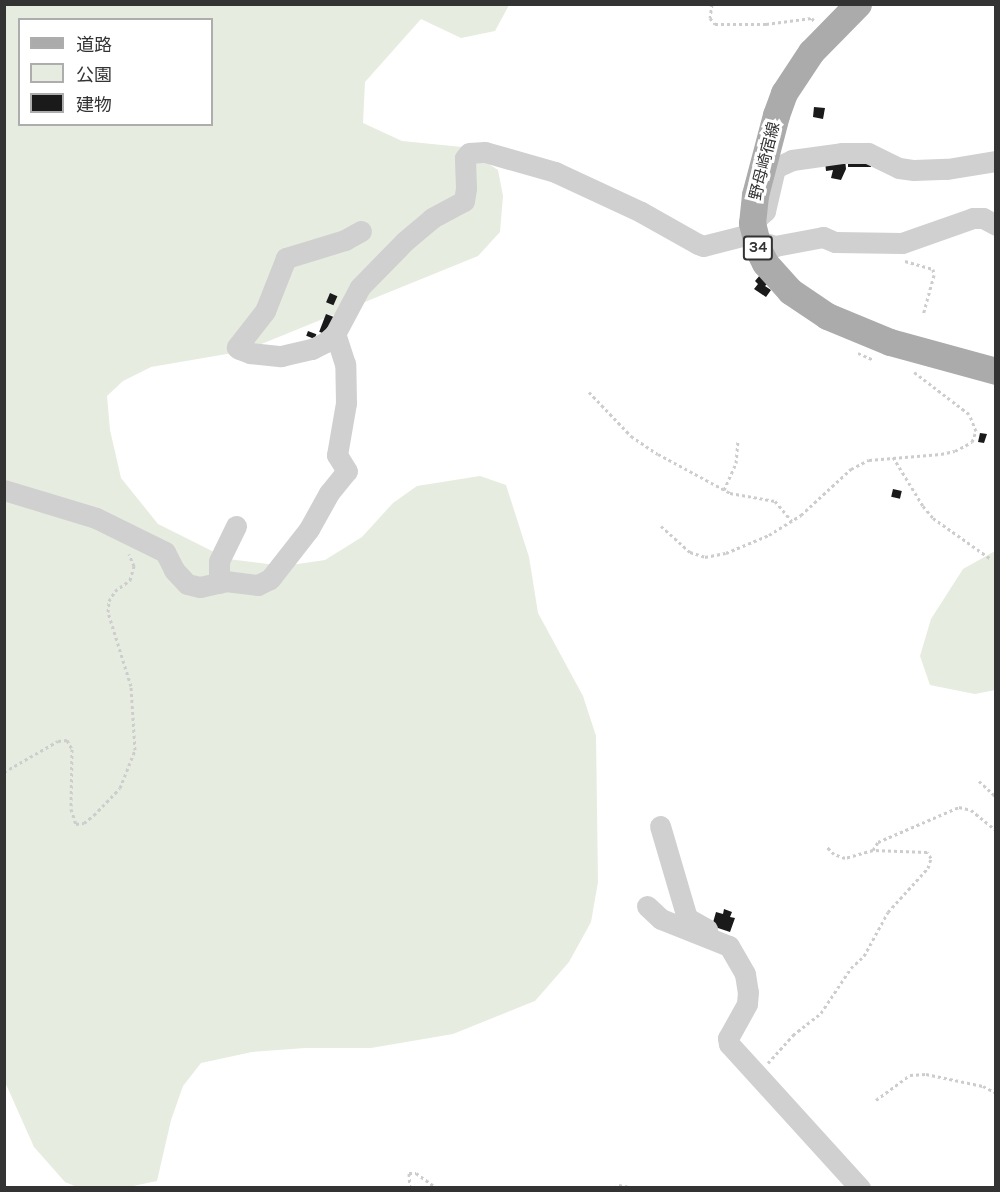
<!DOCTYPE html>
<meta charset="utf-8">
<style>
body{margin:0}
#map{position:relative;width:1000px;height:1192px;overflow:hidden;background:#fff;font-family:Karla,"Noto Sans JP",sans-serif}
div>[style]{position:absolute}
.green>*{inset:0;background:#e6ecdf}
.building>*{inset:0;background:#1a1a1a;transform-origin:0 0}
.path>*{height:3px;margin-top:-1.5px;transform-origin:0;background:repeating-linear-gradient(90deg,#cdcdcd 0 3px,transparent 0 6px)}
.minor>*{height:21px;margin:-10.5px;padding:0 10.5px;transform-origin:10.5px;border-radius:10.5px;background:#d0d0d0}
.major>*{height:27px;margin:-13.5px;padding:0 13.5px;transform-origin:13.5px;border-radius:13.5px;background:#ababab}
span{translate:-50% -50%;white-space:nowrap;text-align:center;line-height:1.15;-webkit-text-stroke:6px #fff;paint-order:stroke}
.shield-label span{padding:2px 4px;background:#fff;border:2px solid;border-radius:4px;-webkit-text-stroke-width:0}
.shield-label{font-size:15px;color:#333;font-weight:700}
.street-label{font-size:16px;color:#333}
.frame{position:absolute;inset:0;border:6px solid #333;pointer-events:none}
.legend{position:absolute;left:18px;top:18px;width:195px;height:108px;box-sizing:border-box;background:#fff;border:2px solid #adadad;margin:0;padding:8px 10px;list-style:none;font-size:18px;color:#333}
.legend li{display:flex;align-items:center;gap:12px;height:30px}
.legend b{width:30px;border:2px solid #adadad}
</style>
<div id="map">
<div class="green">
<i style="clip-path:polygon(evenodd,4px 5px,509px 5px,495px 31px,461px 38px,421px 19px,365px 82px,363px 123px,402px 141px,462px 147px,498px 170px,503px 196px,500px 232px,478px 256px,244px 351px,151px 367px,123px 381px,107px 396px,110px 430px,121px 478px,158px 524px,228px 559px,284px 566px,325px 560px,362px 537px,393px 503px,417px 486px,480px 476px,506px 485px,529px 557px,538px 613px,583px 696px,596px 736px,598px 882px,591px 922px,569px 962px,535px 1001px,453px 1034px,371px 1048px,305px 1048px,252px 1052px,201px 1063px,183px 1086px,171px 1120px,157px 1181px,128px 1187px,77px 1187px,65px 1182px,34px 1147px,5px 1082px,4px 5px,20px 20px,212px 20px,212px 124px,20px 124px,20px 20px)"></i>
<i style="clip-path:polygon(995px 551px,995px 690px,975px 694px,930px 685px,920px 656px,931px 619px,963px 569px)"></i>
</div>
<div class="building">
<i style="clip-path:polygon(814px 107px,825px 108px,823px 119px,813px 117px)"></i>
<i style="left:871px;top:158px;width:9px;height:23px;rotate:90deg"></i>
<i style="clip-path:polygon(845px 159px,846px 169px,841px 180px,831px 178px,833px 170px,826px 171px,825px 161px)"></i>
<i style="clip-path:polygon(761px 274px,770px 281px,765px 286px,771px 290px,766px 297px,754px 289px,758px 284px,755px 281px)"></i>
<i style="left:330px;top:293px;width:8px;height:10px;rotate:23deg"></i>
<i style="left:326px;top:314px;width:9px;height:19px;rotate:21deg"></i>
<i style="left:308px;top:331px;width:9px;height:5px;rotate:21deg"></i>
<i style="clip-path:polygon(980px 433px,987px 434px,984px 443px,978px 442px)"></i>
<i style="left:893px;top:489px;width:9px;height:8px;rotate:13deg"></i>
<i style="clip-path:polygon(724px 909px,732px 912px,730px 917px,735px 918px,730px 932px,712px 926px,716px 912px,723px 914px)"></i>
</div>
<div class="path">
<i style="left:712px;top:4px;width:14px;rotate:98deg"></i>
<i style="left:710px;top:18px;width:8px;rotate:50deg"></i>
<i style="left:715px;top:24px;width:51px"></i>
<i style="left:766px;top:24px;width:46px;rotate:-7.4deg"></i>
<i style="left:812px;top:18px;width:4px;rotate:56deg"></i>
<i style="left:905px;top:261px;width:29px;rotate:16deg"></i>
<i style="left:933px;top:269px;width:6px;rotate:81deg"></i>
<i style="left:934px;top:275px;width:41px;rotate:105.4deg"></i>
<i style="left:858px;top:353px;width:17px;rotate:24deg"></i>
<i style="left:589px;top:392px;width:61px;rotate:46.3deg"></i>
<i style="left:631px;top:436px;width:32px;rotate:34deg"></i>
<i style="left:658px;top:454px;width:82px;rotate:28.4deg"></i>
<i style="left:730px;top:493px;width:46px;rotate:10.1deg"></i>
<i style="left:775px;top:501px;width:26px;rotate:50deg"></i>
<i style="left:893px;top:457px;width:57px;rotate:58.5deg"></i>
<i style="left:923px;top:506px;width:16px;rotate:50deg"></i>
<i style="left:933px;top:518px;width:71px;rotate:35.3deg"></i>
<i style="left:724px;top:490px;width:30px;rotate:-66deg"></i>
<i style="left:736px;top:463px;width:22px;rotate:-85deg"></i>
<i style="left:661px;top:526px;width:39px;rotate:42deg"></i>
<i style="left:690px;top:552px;width:16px;rotate:18deg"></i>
<i style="left:705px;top:557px;width:21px;rotate:-11deg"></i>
<i style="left:726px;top:553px;width:47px;rotate:-22.7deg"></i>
<i style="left:769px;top:535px;width:38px;rotate:-32deg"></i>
<i style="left:801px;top:515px;width:68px;rotate:-42.6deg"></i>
<i style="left:851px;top:469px;width:20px;rotate:-27deg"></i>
<i style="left:869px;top:460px;width:72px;rotate:-4.8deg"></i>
<i style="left:941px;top:454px;width:14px;rotate:-12deg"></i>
<i style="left:955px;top:451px;width:19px;rotate:-28deg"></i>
<i style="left:972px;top:442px;width:12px;rotate:-70deg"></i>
<i style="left:976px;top:431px;width:18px;rotate:-112deg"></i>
<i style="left:969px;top:414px;width:69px;rotate:-142.6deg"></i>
<i style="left:4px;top:772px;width:62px;rotate:-29.9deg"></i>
<i style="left:58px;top:741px;width:9px;rotate:-6deg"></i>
<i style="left:67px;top:740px;width:10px;rotate:61deg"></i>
<i style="left:72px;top:749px;width:60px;rotate:91deg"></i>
<i style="left:71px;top:809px;width:16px;rotate:72deg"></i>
<i style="left:76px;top:824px;width:8px;rotate:-7deg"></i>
<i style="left:84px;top:823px;width:13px;rotate:-39deg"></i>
<i style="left:94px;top:815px;width:37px;rotate:-46deg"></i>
<i style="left:120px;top:788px;width:41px;rotate:-68.5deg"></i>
<i style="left:135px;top:750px;width:64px;rotate:-93.6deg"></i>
<i style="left:131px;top:686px;width:77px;rotate:-107.3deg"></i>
<i style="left:108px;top:612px;width:11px;rotate:-85deg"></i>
<i style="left:109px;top:601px;width:12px;rotate:-59deg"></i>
<i style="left:115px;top:591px;width:19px;rotate:-36deg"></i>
<i style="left:130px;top:580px;width:15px;rotate:-74deg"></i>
<i style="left:134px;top:566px;width:13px;rotate:-113deg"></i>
<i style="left:979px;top:781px;width:23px;rotate:43deg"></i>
<i style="left:873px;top:850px;width:9px;rotate:-58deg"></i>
<i style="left:878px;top:842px;width:88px;rotate:-23.4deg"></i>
<i style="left:959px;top:807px;width:12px;rotate:14deg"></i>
<i style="left:971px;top:810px;width:32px;rotate:39deg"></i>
<i style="left:768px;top:1063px;width:38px;rotate:-48deg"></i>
<i style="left:793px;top:1035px;width:36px;rotate:-38deg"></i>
<i style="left:821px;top:1013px;width:54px;rotate:-56.3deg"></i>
<i style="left:851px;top:968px;width:18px;rotate:-43deg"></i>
<i style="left:864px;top:956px;width:50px;rotate:-61.4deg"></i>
<i style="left:888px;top:912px;width:59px;rotate:-47.7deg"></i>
<i style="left:928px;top:868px;width:10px;rotate:-73deg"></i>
<i style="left:931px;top:858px;width:7px;rotate:-124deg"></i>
<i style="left:927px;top:852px;width:54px;rotate:-177.9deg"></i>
<i style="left:873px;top:850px;width:29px;rotate:164deg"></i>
<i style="left:845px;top:858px;width:12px;rotate:-160deg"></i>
<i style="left:834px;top:854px;width:10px;rotate:-135deg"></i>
<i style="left:876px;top:1100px;width:42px;rotate:-36.3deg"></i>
<i style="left:910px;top:1075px;width:16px;rotate:-4deg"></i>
<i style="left:926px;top:1074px;width:58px;rotate:11.9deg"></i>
<i style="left:983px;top:1086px;width:15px;rotate:28deg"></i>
<i style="left:410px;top:1188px;width:15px;rotate:-94deg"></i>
<i style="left:409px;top:1173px;width:7px"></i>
<i style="left:416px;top:1173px;width:26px;rotate:36deg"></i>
<i style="left:614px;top:1188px;width:6px;rotate:-31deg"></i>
<i style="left:619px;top:1185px;width:16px;rotate:11deg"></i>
</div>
<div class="minor">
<i style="left:752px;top:223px;width:18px;rotate:-43deg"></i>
<i style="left:765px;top:211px;width:44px;rotate:-76.9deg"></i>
<i style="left:775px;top:168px;width:19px;rotate:-25deg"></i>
<i style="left:792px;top:160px;width:50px;rotate:-8deg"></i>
<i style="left:842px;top:153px;width:26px"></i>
<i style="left:868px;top:153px;width:34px;rotate:26deg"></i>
<i style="left:899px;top:168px;width:15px;rotate:8deg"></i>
<i style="left:914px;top:170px;width:33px;rotate:-2deg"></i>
<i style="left:947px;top:169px;width:50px;rotate:-9.3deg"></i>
<i style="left:361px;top:231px;width:18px;rotate:151deg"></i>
<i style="left:345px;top:240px;width:62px;rotate:163deg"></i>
<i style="left:286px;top:258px;width:57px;rotate:111.6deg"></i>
<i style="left:265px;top:311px;width:46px;rotate:127.9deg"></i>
<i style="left:237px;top:347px;width:3px;rotate:45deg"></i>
<i style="left:239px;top:349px;width:12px;rotate:20deg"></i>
<i style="left:250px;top:353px;width:31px;rotate:6deg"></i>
<i style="left:281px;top:356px;width:32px;rotate:-13deg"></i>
<i style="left:312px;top:349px;width:16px;rotate:-27deg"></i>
<i style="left:326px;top:342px;width:12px;rotate:-42deg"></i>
<i style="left:335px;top:334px;width:53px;rotate:-62deg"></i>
<i style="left:360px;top:287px;width:64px;rotate:-45.6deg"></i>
<i style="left:405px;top:241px;width:35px;rotate:-40deg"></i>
<i style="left:432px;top:218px;width:36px;rotate:-28deg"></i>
<i style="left:464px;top:201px;width:13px;rotate:-81deg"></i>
<i style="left:466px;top:188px;width:30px;rotate:-92deg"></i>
<i style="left:465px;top:158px;width:6px;rotate:-51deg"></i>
<i style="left:469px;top:153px;width:16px;rotate:-4deg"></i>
<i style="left:485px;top:152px;width:73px;rotate:15.9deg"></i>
<i style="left:555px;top:172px;width:95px;rotate:24.9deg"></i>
<i style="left:641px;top:212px;width:65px;rotate:29.3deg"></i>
<i style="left:698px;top:244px;width:5px;rotate:22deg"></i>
<i style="left:703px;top:246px;width:53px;rotate:-14.3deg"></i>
<i style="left:755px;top:240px;width:21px;rotate:17deg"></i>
<i style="left:775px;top:246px;width:49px;rotate:-10.6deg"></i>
<i style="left:823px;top:237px;width:13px;rotate:23deg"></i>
<i style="left:835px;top:242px;width:67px;rotate:0.9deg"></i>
<i style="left:902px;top:243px;width:75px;rotate:-19.4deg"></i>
<i style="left:973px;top:218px;width:10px"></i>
<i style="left:983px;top:218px;width:15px;rotate:28deg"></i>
<i style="left:4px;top:490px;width:96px;rotate:16.9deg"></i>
<i style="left:96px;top:518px;width:77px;rotate:26.2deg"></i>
<i style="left:165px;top:552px;width:20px;rotate:63deg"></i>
<i style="left:174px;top:570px;width:19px;rotate:47deg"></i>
<i style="left:187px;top:584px;width:13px;rotate:13deg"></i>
<i style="left:200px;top:587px;width:26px;rotate:-13deg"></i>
<i style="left:225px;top:581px;width:33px;rotate:7deg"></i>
<i style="left:258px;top:585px;width:13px;rotate:-27deg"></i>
<i style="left:270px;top:579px;width:63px;rotate:-52deg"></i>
<i style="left:309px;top:529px;width:41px;rotate:-60.9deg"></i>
<i style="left:329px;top:493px;width:28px;rotate:-51deg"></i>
<i style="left:347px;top:471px;width:19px;rotate:-122deg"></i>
<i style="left:337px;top:455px;width:53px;rotate:-80.2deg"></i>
<i style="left:346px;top:403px;width:39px;rotate:-91deg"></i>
<i style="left:345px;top:364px;width:32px;rotate:-108deg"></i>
<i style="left:219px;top:583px;width:22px;rotate:-90deg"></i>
<i style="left:219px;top:561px;width:39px;rotate:-64deg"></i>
<i style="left:660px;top:826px;width:96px;rotate:73.6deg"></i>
<i style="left:687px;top:918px;width:23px;rotate:29deg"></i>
<i style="left:647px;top:906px;width:19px;rotate:43deg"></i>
<i style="left:661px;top:919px;width:73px;rotate:21.7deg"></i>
<i style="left:729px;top:946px;width:32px;rotate:60deg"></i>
<i style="left:745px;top:974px;width:18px;rotate:81deg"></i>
<i style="left:748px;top:992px;width:12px;rotate:95deg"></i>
<i style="left:747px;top:1004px;width:39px;rotate:119deg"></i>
<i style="left:728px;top:1038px;width:6px;rotate:81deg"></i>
<i style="left:729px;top:1044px;width:195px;rotate:47.7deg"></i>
</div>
<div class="major">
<i style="left:858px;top:4px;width:67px;rotate:134.4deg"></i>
<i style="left:811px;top:52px;width:49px;rotate:123.4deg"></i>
<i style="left:784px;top:93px;width:23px;rotate:110deg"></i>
<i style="left:776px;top:115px;width:83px;rotate:104.7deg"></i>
<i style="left:755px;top:195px;width:28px;rotate:96deg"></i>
<i style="left:752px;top:223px;width:29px;rotate:76deg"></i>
<i style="left:759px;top:251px;width:13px;rotate:63deg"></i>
<i style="left:765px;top:263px;width:38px;rotate:48deg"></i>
<i style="left:790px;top:291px;width:45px;rotate:34deg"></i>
<i style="left:827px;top:316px;width:68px;rotate:22.4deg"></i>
<i style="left:890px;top:342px;width:110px;rotate:15.3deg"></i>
</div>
<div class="shield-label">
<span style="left:758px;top:248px">34</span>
</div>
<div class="street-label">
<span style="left:765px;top:161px;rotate:-76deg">野母崎宿線</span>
</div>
<div class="frame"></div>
<ul class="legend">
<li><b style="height:8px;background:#ababab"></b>道路</li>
<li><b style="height:16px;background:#e6ecdf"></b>公園</li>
<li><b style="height:16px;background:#1a1a1a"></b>建物</li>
</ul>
</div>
